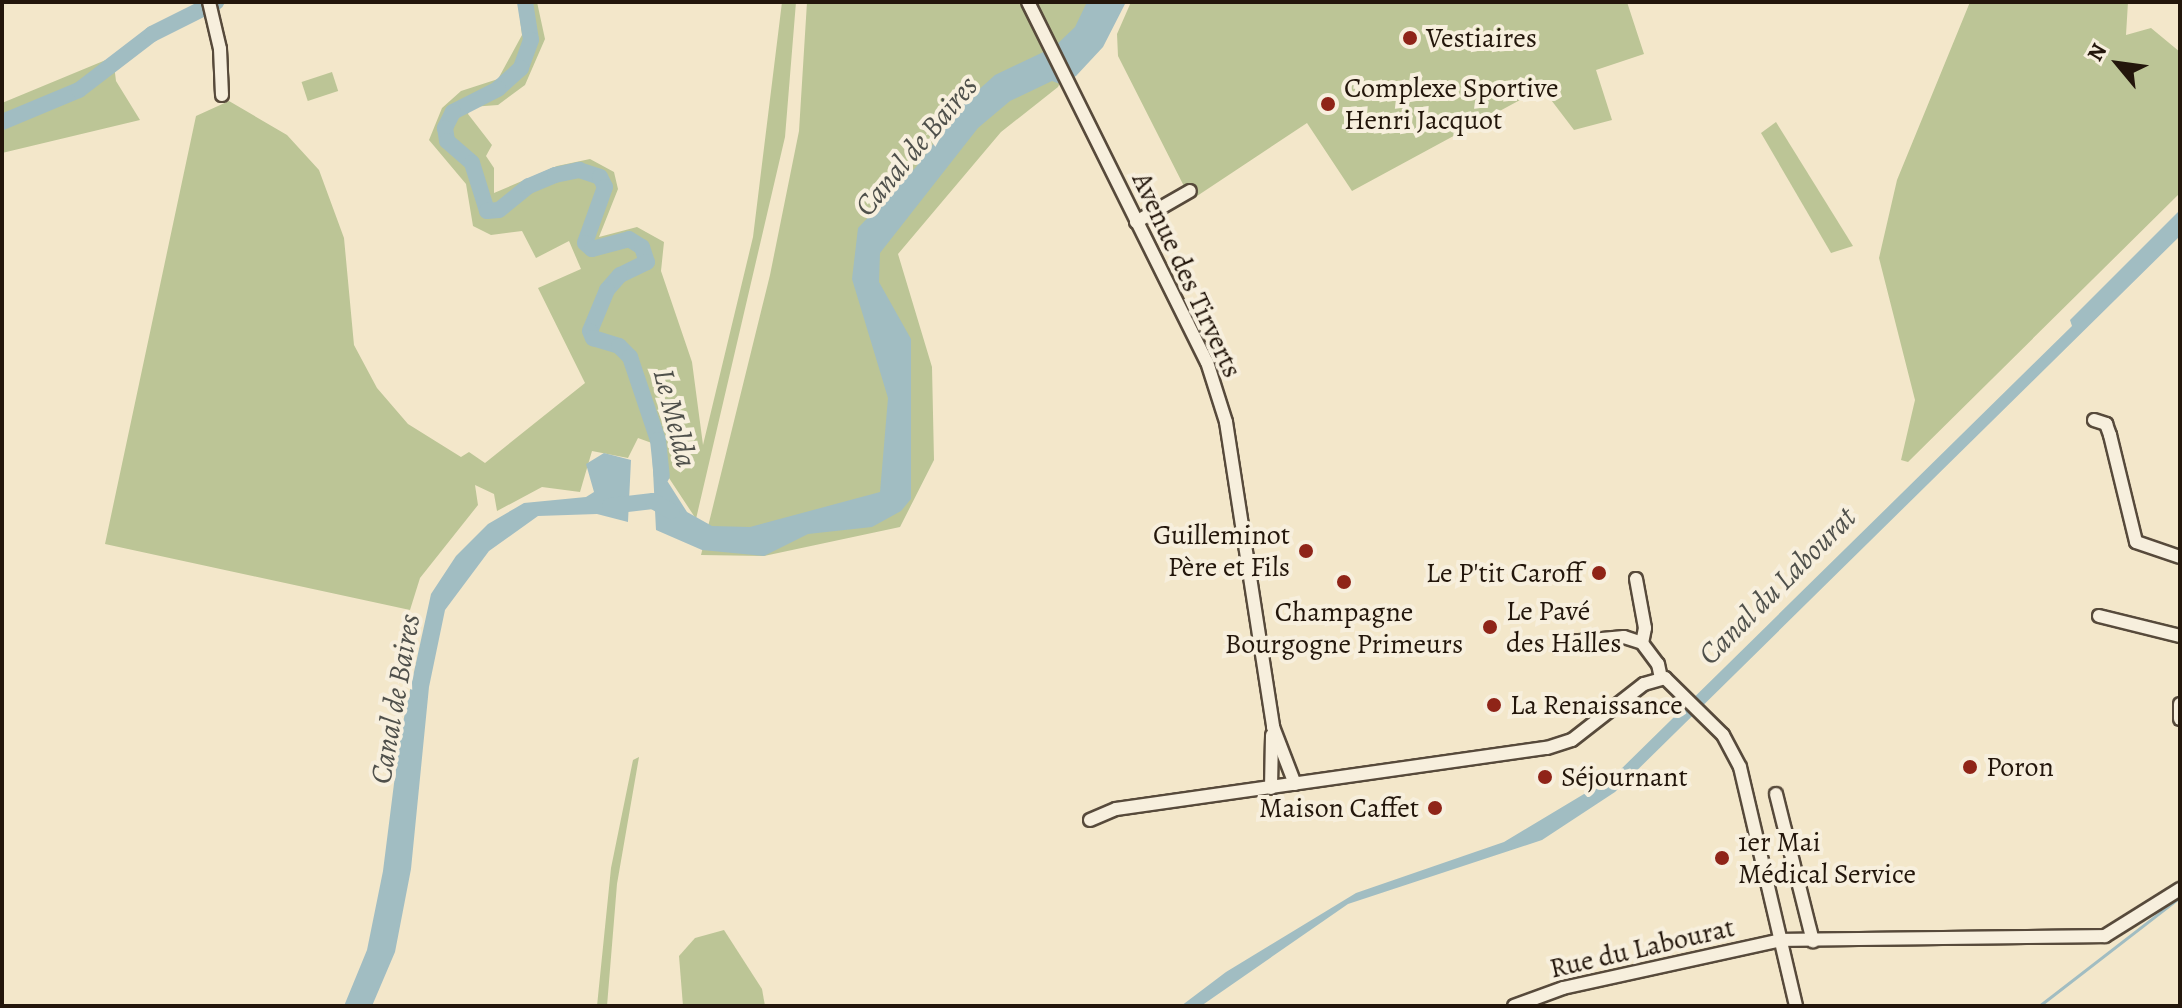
<!DOCTYPE html>
<meta charset="utf-8">
<style>
body{margin:0}
#map{position:relative;width:2182px;height:1008px;overflow:hidden;background:#f3e7ca;font-family:Alegreya,serif}
div>[style]{position:absolute}
.green>*{inset:0;background:#bcc596;transform-origin:0 0}
.water>*{inset:0;background:#a1bdc2}
.stream>*{height:3px;margin:-1.5px;padding:0 1.5px;transform-origin:1.5px;border-radius:1.5px;background:#a1bdc2}
.river>*{height:16px;margin:-8px;padding:0 8px;transform-origin:8px;border-radius:8px;background:#a1bdc2}
.roads{filter:drop-shadow(2px 0 #574a3b) drop-shadow(-2px 0 #574a3b) drop-shadow(0 2px #574a3b) drop-shadow(0 -2px #574a3b)}
.minor>*{height:12px;margin:-6px;padding:0 6px;transform-origin:6px;border-radius:6px;background:#f7efdd}
.dots>*{width:22px;height:22px;translate:-50% -50%;box-sizing:border-box;border:4px solid #f7efdd;border-radius:50%}
span{translate:-50% -50%;white-space:nowrap;text-align:center;line-height:1.15;-webkit-text-stroke:8px #f7efdd;paint-order:stroke}
.poi-label{font-size:28px;color:#23160b}
.left{translate:0 -50%;text-align:left}
.right{translate:-100% -50%;text-align:right}
.street-label{font-size:28px;color:#23160b}
.water-label{font-size:30px;color:#4f504b;font-style:italic}
.frame{position:absolute;inset:0;border:4px solid #23160b;pointer-events:none}
.north{position:absolute;left:2078px;top:24px;width:80px;height:80px;-webkit-text-stroke:6px #f7efdd;paint-order:stroke;rotate:299deg;font-size:22px;font-weight:700;line-height:32px;text-align:center;color:#23160b}
.north::after{content:'';display:block;margin:auto;width:28px;height:36px;background:#23160b;clip-path:polygon(50% 0,100% 100%,50% 72%,0 100%)}
</style>
<div id="map">
<div class="green">
<i style="clip-path:polygon(518px 2px,537px 2px,545px 39px,525px 85px,498px 105px,471px 107px,468px 114px,492px 145px,486px 156px,494px 168px,494px 193px,557px 166px,590px 159px,614px 172px,618px 189px,599px 237px,637px 227px,664px 242px,661px 271px,692px 362px,703px 445px,753px 237px,782px 2px,796px 2px,785px 137px,696px 519px,667px 475px,660px 446px,638px 438px,628px 458px,592px 451px,580px 492px,542px 487px,497px 511px,494px 494px,475px 485px,478px 505px,420px 578px,410px 610px,105px 544px,196px 116px,229px 101px,287px 135px,319px 170px,344px 238px,354px 345px,377px 388px,408px 424px,461px 457px,469px 452px,485px 463px,585px 383px,538px 288px,581px 269px,569px 241px,536px 258px,522px 231px,491px 235px,473px 226px,466px 184px,429px 140px,442px 108px,461px 91px,498px 79px,522px 35px)"></i>
<i style="clip-path:polygon(807px 2px,1100px 2px,1058px 87px,1001px 132px,898px 254px,932px 367px,934px 460px,900px 527px,764px 556px,701px 555px,770px 275px,799px 131px)"></i>
<i style="clip-path:polygon(1131px 2px,1627px 2px,1644px 54px,1596px 70px,1612px 120px,1574px 130px,1542px 88px,1352px 191px,1307px 123px,1191px 200px,1118px 56px,1117px 34px)"></i>
<i style="clip-path:polygon(1970px 2px,2128px 2px,2126px 35px,2151px 28px,2180px 52px,2180px 193px,1908px 462px,1901px 460px,1915px 400px,1879px 258px,1897px 180px)"></i>
<i style="clip-path:polygon(113px 57px,116px 81px,140px 120px,2px 153px,2px 103px)"></i>
<i style="left:332px;top:72px;width:20px;height:32px;rotate:72deg"></i>
<i style="clip-path:polygon(1776px 122px,1853px 246px,1831px 253px,1761px 133px)"></i>
<i style="clip-path:polygon(639px 757px,617px 884px,607px 1006px,597px 1006px,611px 868px,633px 760px)"></i>
<i style="clip-path:polygon(724px 930px,762px 989px,765px 1006px,683px 1006px,679px 956px,695px 938px)"></i>
</div>
<div class="water">
<i style="clip-path:polygon(1087px 2px,1126px 2px,1103px 47px,1076px 76px,1060px 84px,1052px 81px,1010px 101px,978px 128px,880px 253px,879px 282px,911px 339px,911px 499px,901px 511px,872px 527px,808px 534px,764px 556px,702px 550px,656px 530px,652px 451px,667px 460px,666px 479px,687px 512px,712px 526px,750px 527px,880px 492px,888px 398px,852px 279px,858px 228px,916px 167px,964px 103px,995px 75px,1054px 47px,1075px 27px)"></i>
<i style="clip-path:polygon(2180px 210px,2180px 236px,1615px 792px,1542px 840px,1348px 904px,1201px 1006px,1181px 1006px,1226px 972px,1356px 893px,1504px 842px,1614px 776px,2072px 326px,2070px 320px)"></i>
<i style="clip-path:polygon(604px 453px,631px 460px,628px 522px,597px 514px,538px 516px,489px 551px,445px 610px,429px 687px,411px 869px,395px 952px,372px 1006px,344px 1006px,367px 950px,383px 871px,400px 736px,431px 594px,456px 556px,488px 524px,524px 503px,586px 497px,594px 492px,586px 464px)"></i>
</div>
<div class="stream">
<i style="left:2039px;top:1006px;width:178px;rotate:-37.7deg"></i>
</div>
<div class="river">
<i style="left:525px;top:2px;width:38px;rotate:81deg"></i>
<i style="left:531px;top:40px;width:30px;rotate:110deg"></i>
<i style="left:521px;top:68px;width:31px;rotate:138deg"></i>
<i style="left:498px;top:89px;width:51px;rotate:152.9deg"></i>
<i style="left:453px;top:112px;width:18px;rotate:117deg"></i>
<i style="left:445px;top:128px;width:13px;rotate:81deg"></i>
<i style="left:447px;top:141px;width:33px;rotate:41deg"></i>
<i style="left:472px;top:163px;width:50px;rotate:72.6deg"></i>
<i style="left:487px;top:211px;width:12px;rotate:-5deg"></i>
<i style="left:499px;top:210px;width:38px;rotate:-39deg"></i>
<i style="left:529px;top:186px;width:28px;rotate:-23deg"></i>
<i style="left:555px;top:175px;width:25px;rotate:-12deg"></i>
<i style="left:579px;top:170px;width:22px;rotate:18deg"></i>
<i style="left:600px;top:177px;width:11px;rotate:63deg"></i>
<i style="left:605px;top:187px;width:59px;rotate:109.7deg"></i>
<i style="left:585px;top:243px;width:9px;rotate:41deg"></i>
<i style="left:592px;top:249px;width:38px;rotate:-15deg"></i>
<i style="left:629px;top:239px;width:15px;rotate:32deg"></i>
<i style="left:642px;top:247px;width:16px;rotate:72deg"></i>
<i style="left:647px;top:262px;width:30px;rotate:154deg"></i>
<i style="left:620px;top:275px;width:20px;rotate:131deg"></i>
<i style="left:607px;top:290px;width:44px;rotate:112.5deg"></i>
<i style="left:590px;top:331px;width:8px;rotate:67deg"></i>
<i style="left:593px;top:338px;width:27px;rotate:17deg"></i>
<i style="left:619px;top:346px;width:16px;rotate:45deg"></i>
<i style="left:630px;top:357px;width:88px;rotate:71.4deg"></i>
<i style="left:658px;top:440px;width:36px;rotate:84deg"></i>
<i style="left:2px;top:122px;width:83px;rotate:-22.6deg"></i>
<i style="left:79px;top:90px;width:92px;rotate:-37.5deg"></i>
<i style="left:152px;top:34px;width:72px;rotate:-26.6deg"></i>
<i style="left:610px;top:506px;width:43px;rotate:-6.6deg"></i>
<i style="left:653px;top:501px;width:21px;rotate:29deg"></i>
</div>
<div class="roads">
<div class="minor">
<i style="left:209px;top:2px;width:48px;rotate:76.8deg"></i>
<i style="left:220px;top:49px;width:46px;rotate:87.5deg"></i>
<i style="left:1028px;top:2px;width:402px;rotate:63.6deg"></i>
<i style="left:1207px;top:362px;width:63px;rotate:72.4deg"></i>
<i style="left:1226px;top:422px;width:309px;rotate:81.2deg"></i>
<i style="left:1273px;top:727px;width:61px;rotate:68.9deg"></i>
<i style="left:1136px;top:222px;width:62px;rotate:-29.9deg"></i>
<i style="left:2094px;top:420px;width:13px;rotate:18deg"></i>
<i style="left:2106px;top:424px;width:12px;rotate:70deg"></i>
<i style="left:2110px;top:435px;width:110px;rotate:76.3deg"></i>
<i style="left:2136px;top:542px;width:46px;rotate:18.8deg"></i>
<i style="left:1636px;top:579px;width:50px;rotate:79.6deg"></i>
<i style="left:1645px;top:628px;width:15px;rotate:101deg"></i>
<i style="left:1642px;top:643px;width:26px;rotate:53deg"></i>
<i style="left:1658px;top:664px;width:14px;rotate:78deg"></i>
<i style="left:2099px;top:616px;width:83px;rotate:13.9deg"></i>
<i style="left:1569px;top:642px;width:55px;rotate:-5.2deg"></i>
<i style="left:1624px;top:637px;width:19px;rotate:18deg"></i>
<i style="left:2180px;top:704px;width:15px;rotate:90deg"></i>
<i style="left:1271px;top:788px;width:53px;rotate:-88.9deg"></i>
<i style="left:1776px;top:794px;width:152px;rotate:75.9deg"></i>
<i style="left:1090px;top:820px;width:28px;rotate:-23deg"></i>
<i style="left:1116px;top:809px;width:435px;rotate:-8.1deg"></i>
<i style="left:1547px;top:748px;width:26px;rotate:-18deg"></i>
<i style="left:1572px;top:740px;width:91px;rotate:-37.9deg"></i>
<i style="left:1644px;top:684px;width:22px;rotate:-16deg"></i>
<i style="left:1665px;top:678px;width:81px;rotate:44.5deg"></i>
<i style="left:1723px;top:735px;width:36px;rotate:62deg"></i>
<i style="left:1740px;top:767px;width:245px;rotate:76.8deg"></i>
<i style="left:1514px;top:1006px;width:52px;rotate:-20.2deg"></i>
<i style="left:1563px;top:988px;width:223px;rotate:-12.4deg"></i>
<i style="left:1781px;top:940px;width:324px;rotate:-0.7deg"></i>
<i style="left:2105px;top:936px;width:89px;rotate:-32.1deg"></i>
</div>
</div>
<div class="dots">
<i style="left:1410px;top:38px;background:#8f2418"></i>
<i style="left:1328px;top:104px;background:#8f2418"></i>
<i style="left:1306px;top:551px;background:#8f2418"></i>
<i style="left:1599px;top:573px;background:#8f2418"></i>
<i style="left:1344px;top:582px;background:#8f2418"></i>
<i style="left:1490px;top:627px;background:#8f2418"></i>
<i style="left:1494px;top:705px;background:#8f2418"></i>
<i style="left:1970px;top:767px;background:#8f2418"></i>
<i style="left:1545px;top:777px;background:#8f2418"></i>
<i style="left:1435px;top:808px;background:#8f2418"></i>
<i style="left:1722px;top:858px;background:#8f2418"></i>
</div>
<div class="poi-label">
<span class="left" style="left:1426px;top:38px">Vestiaires</span>
<span class="left" style="left:1344px;top:104px">Complexe Sportive<br>Henri Jacquot</span>
<span class="right" style="left:1290px;top:551px">Guilleminot<br>Père et Fils</span>
<span class="right" style="left:1583px;top:573px">Le P'tit Caroff</span>
<span class="left" style="left:1506px;top:627px">Le Pavé<br>des Halles</span>
<span style="left:1344px;top:628px">Champagne<br>Bourgogne Primeurs</span>
<span class="left" style="left:1510px;top:705px">La Renaissance</span>
<span class="left" style="left:1986px;top:767px">Poron</span>
<span class="left" style="left:1561px;top:777px">Séjournant</span>
<span class="right" style="left:1419px;top:808px">Maison Caffet</span>
<span class="left" style="left:1738px;top:858px">1er Mai<br>Médical Service</span>
</div>
<div class="street-label">
<span style="left:1187px;top:275px;rotate:65deg">Avenue des Tirverts</span>
<span style="left:1642px;top:948px;rotate:-13deg">Rue du Labourat</span>
</div>
<div class="water-label">
<span style="left:916px;top:146px;rotate:-50deg">Canal de Baires</span>
<span style="left:675px;top:418px;rotate:76deg">Le Melda</span>
<span style="left:1777px;top:586px;rotate:-45deg">Canal du Labourat</span>
<span style="left:395px;top:699px;rotate:-80deg">Canal de Baires</span>
</div>
<div class="frame"></div>
<div class="north">N</div>
</div>
